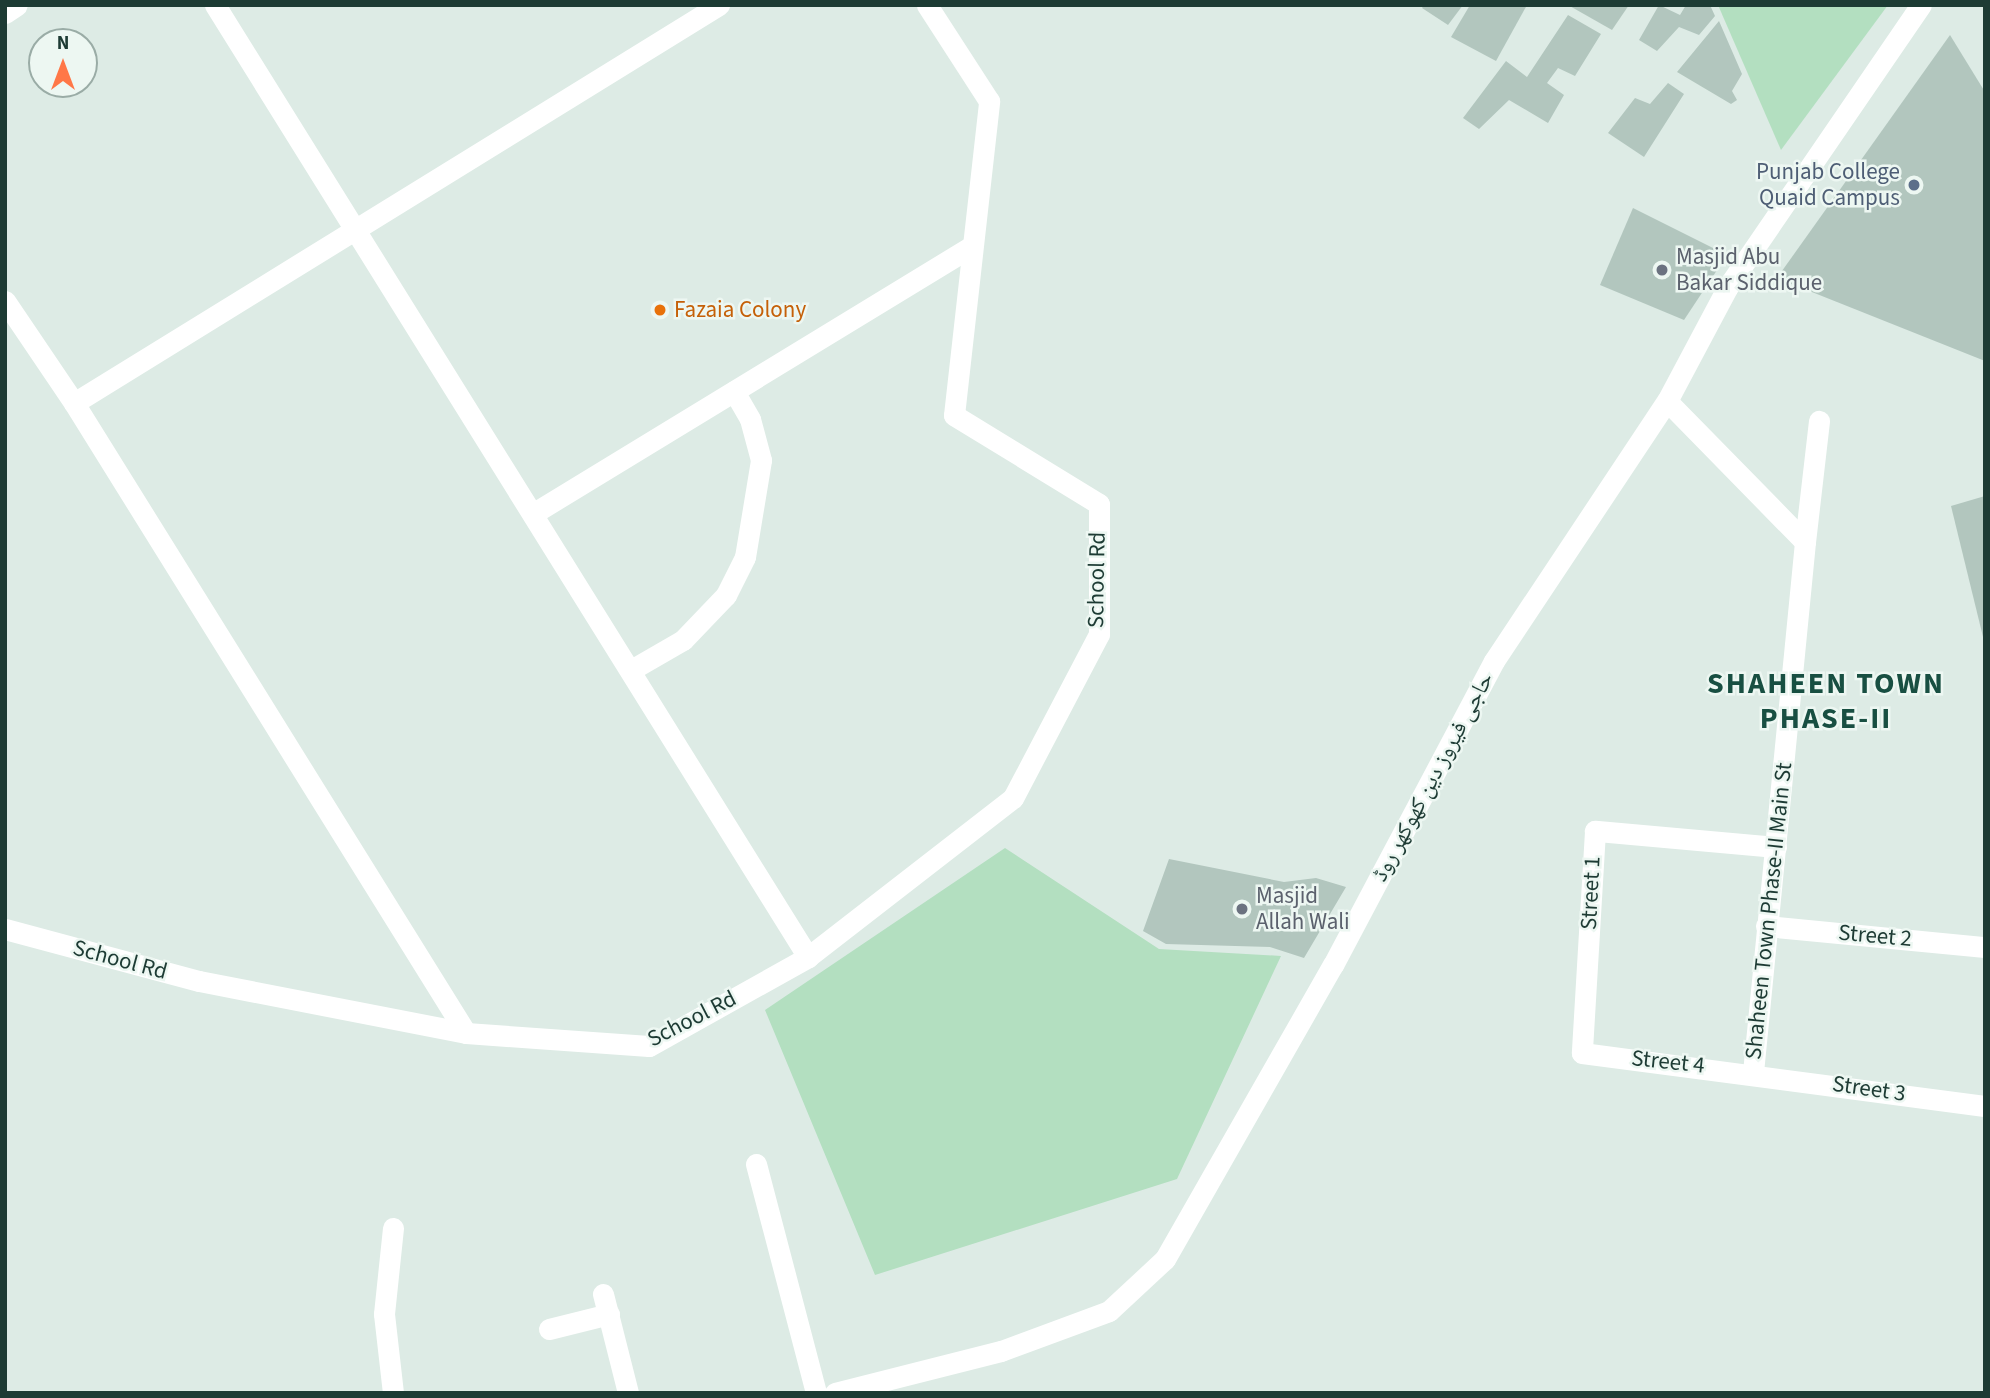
<!DOCTYPE html>
<meta charset="utf-8">
<style>
body{margin:0}
#map{position:relative;width:1990px;height:1398px;overflow:hidden;background:#ddebe5;font-family:"Source Sans 3","Noto Naskh Arabic",sans-serif}
div>[style]{position:absolute}
.green>*{inset:0;background:#b3dfc0}
.building>*{inset:0;background:#b2c6be}
.minor>*{height:21px;margin:-10.5px;padding:0 10.5px;transform-origin:10.5px;border-radius:10.5px;background:#fff}
.tertiary>*{height:21px;margin:-10.5px;padding:0 10.5px;transform-origin:10.5px;border-radius:10.5px;background:#fff}
.dots>*{width:19px;height:19px;translate:-50% -50%;box-sizing:border-box;border:4px solid #edf7f2;border-radius:50%}
span{translate:-50% -50%;white-space:nowrap;text-align:center;line-height:1.15;-webkit-text-stroke:5px #edf7f2;paint-order:stroke}
.service-label{font-size:23px;color:#4e5e75}
.right{translate:-100% -50%;text-align:right}
.worship-label{font-size:23px;color:#5b616d}
.left{translate:0 -50%;text-align:left}
.food-label{font-size:23px;color:#c56008}
.street-label{font-size:23px;color:#1d3b34}
.district-label{font-size:30px;color:#184f42;font-weight:700;letter-spacing:2px}
.frame{position:absolute;inset:0;border:7px solid #1d3b34;pointer-events:none}
.north{position:absolute;left:28px;top:28px;width:70px;height:70px;box-sizing:border-box;background:#edf7f2;border:2px solid #9aaca6;border-radius:50%;rotate:0deg;font-size:19px;font-weight:700;line-height:28px;text-align:center;color:#1d3b34}
.north::after{content:'';display:block;margin:auto;width:24px;height:32px;background:#ff7747;clip-path:polygon(50% 0,100% 100%,50% 72%,0 100%)}
</style>
<div id="map">
<div class="green">
<i style="clip-path:polygon(1718px 5px,1888px 5px,1781px 150px)"></i>
<i style="clip-path:polygon(1005px 848px,1159px 949px,1281px 956px,1177px 1179px,875px 1275px,765px 1010px)"></i>
</div>
<div class="building">
<i style="clip-path:polygon(1424px 5px,1463px 5px,1448px 25px,1422px 8px)"></i>
<i style="clip-path:polygon(1470px 5px,1527px 5px,1496px 61px,1451px 37px)"></i>
<i style="clip-path:polygon(1568px 5px,1629px 5px,1612px 30px)"></i>
<i style="clip-path:polygon(1659px 5px,1680px 15px,1686px 5px,1710px 5px,1715px 16px,1699px 35px,1679px 27px,1657px 51px,1639px 40px)"></i>
<i style="clip-path:polygon(1568px 15px,1601px 34px,1575px 76px,1558px 68px,1547px 83px,1564px 95px,1548px 123px,1509px 100px,1479px 129px,1463px 118px,1506px 61px,1527px 77px)"></i>
<i style="clip-path:polygon(1719px 21px,1742px 74px,1732px 91px,1737px 100px,1731px 104px,1677px 72px)"></i>
<i style="clip-path:polygon(1950px 35px,1985px 92px,1985px 361px,1777px 278px)"></i>
<i style="clip-path:polygon(1668px 83px,1684px 94px,1644px 157px,1608px 133px,1635px 98px,1650px 104px)"></i>
<i style="clip-path:polygon(1633px 208px,1727px 255px,1684px 320px,1600px 285px)"></i>
<i style="clip-path:polygon(1985px 496px,1985px 641px,1984px 641px,1951px 506px)"></i>
<i style="clip-path:polygon(1169px 859px,1284px 882px,1316px 878px,1346px 887px,1304px 958px,1270px 947px,1166px 944px,1143px 931px)"></i>
</div>
<div class="minor">
<i style="left:215px;top:5px;width:1122px;rotate:58.08deg"></i>
<i style="left:5px;top:13px;width:14px;rotate:-34deg"></i>
<i style="left:5px;top:301px;width:123px;rotate:55.9deg"></i>
<i style="left:74px;top:403px;width:742px;rotate:58.11deg"></i>
<i style="left:1667px;top:401px;width:197px;rotate:45.6deg"></i>
<i style="left:1805px;top:542px;width:533px;rotate:95.6deg"></i>
<i style="left:74px;top:403px;width:758px;rotate:-31.68deg"></i>
<i style="left:534px;top:513px;width:513px;rotate:-31.37deg"></i>
<i style="left:1805px;top:542px;width:122px;rotate:-83.4deg"></i>
<i style="left:631px;top:670px;width:60px;rotate:-30deg"></i>
<i style="left:683px;top:640px;width:62px;rotate:-46.3deg"></i>
<i style="left:726px;top:595px;width:42px;rotate:-63.4deg"></i>
<i style="left:745px;top:557px;width:98px;rotate:-80.6deg"></i>
<i style="left:761px;top:460px;width:42px;rotate:-105deg"></i>
<i style="left:750px;top:419px;width:32px;rotate:-120deg"></i>
<i style="left:1776px;top:847px;width:182px;rotate:-174.9deg"></i>
<i style="left:1595px;top:831px;width:222px;rotate:93.4deg"></i>
<i style="left:1582px;top:1053px;width:406px;rotate:7.5deg"></i>
<i style="left:1766px;top:926px;width:220px;rotate:5.5deg"></i>
<i style="left:5px;top:929px;width:201px;rotate:15deg"></i>
<i style="left:199px;top:981px;width:272px;rotate:11deg"></i>
<i style="left:466px;top:1033px;width:183px;rotate:4.1deg"></i>
<i style="left:649px;top:1046px;width:182px;rotate:-29.2deg"></i>
<i style="left:808px;top:957px;width:259px;rotate:-37.8deg"></i>
<i style="left:1013px;top:798px;width:185px;rotate:-62.3deg"></i>
<i style="left:1099px;top:634px;width:130px;rotate:-90deg"></i>
<i style="left:1099px;top:504px;width:170px;rotate:-148.5deg"></i>
<i style="left:954px;top:415px;width:316px;rotate:-83.6deg"></i>
<i style="left:989px;top:101px;width:114px;rotate:-122.9deg"></i>
<i style="left:756px;top:1164px;width:237px;rotate:75.3deg"></i>
<i style="left:393px;top:1228px;width:86px;rotate:96deg"></i>
<i style="left:384px;top:1314px;width:80px;rotate:83.5deg"></i>
<i style="left:603px;top:1294px;width:102px;rotate:75.8deg"></i>
<i style="left:549px;top:1329px;width:62px;rotate:-14deg"></i>
</div>
<div class="tertiary">
<i style="left:835px;top:1393px;width:171px;rotate:-14.2deg"></i>
<i style="left:1001px;top:1351px;width:115px;rotate:-20.3deg"></i>
<i style="left:1109px;top:1311px;width:76px;rotate:-42.9deg"></i>
<i style="left:1165px;top:1259px;width:339px;rotate:-60.3deg"></i>
<i style="left:1333px;top:965px;width:344px;rotate:-62.1deg"></i>
<i style="left:1494px;top:661px;width:312px;rotate:-56.4deg"></i>
<i style="left:1667px;top:401px;width:128px;rotate:-62deg"></i>
<i style="left:1727px;top:288px;width:343px;rotate:-55.6deg"></i>
</div>
<div class="dots">
<i style="left:1914px;top:185px;background:#5c6f8a"></i>
<i style="left:1662px;top:270px;background:#6b7280"></i>
<i style="left:660px;top:310px;background:#e8710a"></i>
<i style="left:1242px;top:909px;background:#6b7280"></i>
</div>
<div class="service-label">
<span class="right" style="left:1900px;top:185px">Punjab College<br>Quaid Campus</span>
</div>
<div class="worship-label">
<span class="left" style="left:1676px;top:270px">Masjid Abu<br>Bakar Siddique</span>
<span class="left" style="left:1256px;top:909px">Masjid<br>Allah Wali</span>
</div>
<div class="food-label">
<span class="left" style="left:674px;top:310px">Fazaia Colony</span>
</div>
<div class="street-label">
<span style="left:1097px;top:580px;rotate:-89deg">School Rd</span>
<span style="left:1433px;top:777px;rotate:-62deg">حاجی فیروز دین کھوکھر روڈ</span>
<span style="left:1591px;top:893px;rotate:-87deg">Street 1</span>
<span style="left:1769px;top:911px;rotate:-84deg">Shaheen Town Phase-II Main St</span>
<span style="left:1875px;top:936px;rotate:5deg">Street 2</span>
<span style="left:120px;top:960px;rotate:15deg">School Rd</span>
<span style="left:692px;top:1019px;rotate:-27deg">School Rd</span>
<span style="left:1668px;top:1062px;rotate:6deg">Street 4</span>
<span style="left:1869px;top:1089px;rotate:8deg">Street 3</span>
</div>
<div class="district-label">
<span style="left:1826px;top:701px">SHAHEEN TOWN<br>PHASE-II</span>
</div>
<div class="frame"></div>
<div class="north">N</div>
</div>
